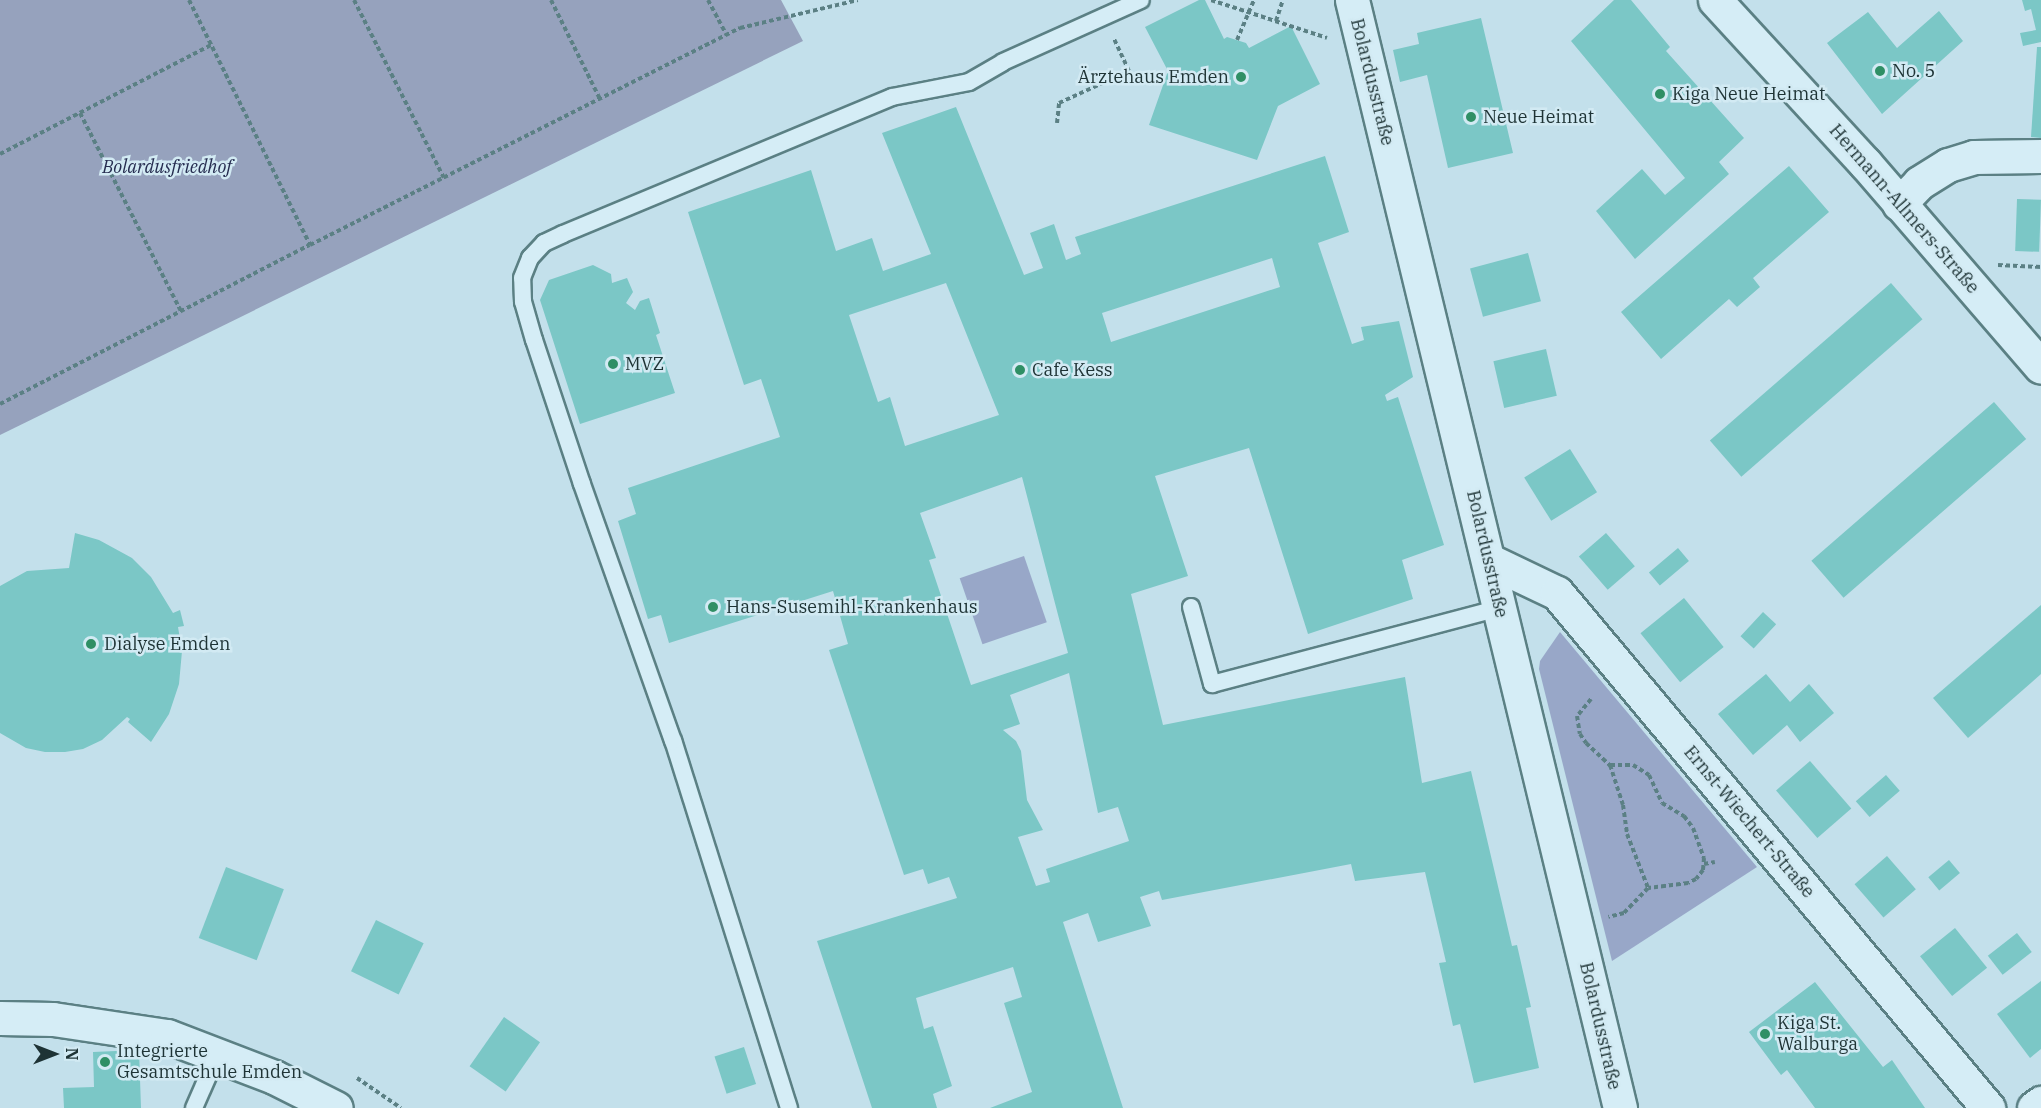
<!DOCTYPE html>
<meta charset="utf-8">
<style>
body{margin:0}
#map{position:relative;width:2041px;height:1108px;overflow:hidden;background:#c3e0eb;font-family:"IBM Plex Serif",serif}
div>[style]{position:absolute}
.green>*{inset:0;background:#98a7c8;transform-origin:0 0}
.cemetery>*{inset:0;background:#96a2bd}
.building>*{inset:0;background:#7bc7c6;transform-origin:0 0}
.path>*{height:4px;margin-top:-2px;transform-origin:0;background:repeating-linear-gradient(90deg,#5b8084 0 4.5px,transparent 0 7.5px)}
.roads{filter:drop-shadow(2px 0 #5b8084) drop-shadow(-2px 0 #5b8084) drop-shadow(0 2px #5b8084) drop-shadow(0 -2px #5b8084)}
.service>*{height:16px;margin:-8px;padding:0 8px;transform-origin:8px;border-radius:8px;background:#d5edf6}
.minor>*{height:33px;margin:-16.5px;padding:0 16.5px;transform-origin:16.5px;border-radius:16.5px;background:#d5edf6}
.dots>*{width:16px;height:16px;translate:-50% -50%;box-sizing:border-box;border:3px solid #d2eaf3;border-radius:50%}
span{translate:-50% -50%;white-space:nowrap;text-align:center;line-height:1.15;-webkit-text-stroke:5px #d2eaf3;paint-order:stroke}
.poi-label{font-size:18px;color:#1e3335}
.left{translate:0 -50%;text-align:left}
.right{translate:-100% -50%;text-align:right}
.street-label{font-size:18px;color:#1e3335}
.park-label{font-size:18px;color:#262d50;font-style:italic}
.north{position:absolute;left:24px;top:1024px;width:60px;height:60px;-webkit-text-stroke:4px #d2eaf3;paint-order:stroke;rotate:90deg;font-size:16px;font-weight:700;line-height:24px;text-align:center;color:#1e3335}
.north::after{content:'';display:block;margin:auto;width:21px;height:27px;background:#1e3335;clip-path:polygon(50% 0,100% 100%,50% 72%,0 100%)}
</style>
<div id="map">
<div class="green">
<i style="left:1024px;top:556px;width:70px;height:68px;rotate:71deg"></i>
<i style="clip-path:polygon(1560px 632px,1757px 867px,1612px 961px,1539px 669px,1540px 661px)"></i>
</div>
<div class="cemetery">
<i style="clip-path:polygon(0 0,781px 0,803px 41px,0 435px)"></i>
</div>
<div class="building">
<i style="clip-path:polygon(1199px 0,1205px 0,1224px 39px,1227px 37px,1246px 43px,1249px 48px,1291px 26px,1320px 84px,1278px 106px,1257px 160px,1149px 125px,1168px 71px,1145px 27px)"></i>
<i style="clip-path:polygon(1614px 0,1631px 0,1670px 47px,1666px 51px,1744px 138px,1719px 162px,1729px 174px,1635px 259px,1596px 211px,1642px 169px,1665px 195px,1685px 178px,1571px 41px)"></i>
<i style="clip-path:polygon(2022px 0,2041px 0,2041px 42px,2023px 46px,2020px 33px,2036px 30px,2031px 9px,2025px 11px)"></i>
<i style="clip-path:polygon(1939px 11px,1963px 41px,1882px 114px,1827px 43px,1868px 12px,1897px 48px)"></i>
<i style="clip-path:polygon(1481px 18px,1513px 153px,1448px 168px,1427px 75px,1400px 82px,1393px 50px,1419px 44px,1417px 33px)"></i>
<i style="clip-path:polygon(2037px 47px,2041px 47px,2041px 138px,2031px 137px)"></i>
<i style="clip-path:polygon(evenodd,956px 107px,1024px 275px,1043px 268px,1030px 233px,1054px 224px,1066px 260px,1081px 254px,1075px 237px,1325px 156px,1349px 232px,1318px 243px,1352px 344px,1364px 340px,1361px 327px,1399px 321px,1413px 377px,1385px 395px,1387px 401px,1398px 397px,1444px 545px,1402px 560px,1413px 599px,1308px 634px,1249px 448px,1155px 476px,1188px 576px,1131px 594px,1163px 725px,1405px 677px,1422px 783px,1471px 771px,1512px 946px,1517px 945px,1531px 1007px,1526px 1008px,1539px 1068px,1474px 1083px,1460px 1024px,1453px 1026px,1439px 963px,1446px 962px,1425px 872px,1355px 881px,1351px 864px,1162px 900px,1159px 891px,1140px 897px,1151px 926px,1098px 942px,1088px 913px,1063px 922px,1123px 1108px,990px 1108px,1032px 1092px,1004px 1003px,1022px 997px,1013px 967px,916px 998px,924px 1029px,933px 1026px,952px 1086px,933px 1094px,937px 1108px,872px 1108px,817px 941px,957px 898px,949px 877px,928px 884px,923px 869px,904px 875px,829px 650px,848px 644px,833px 591px,669px 643px,661px 615px,648px 619px,618px 521px,636px 514px,628px 488px,780px 437px,761px 379px,744px 385px,688px 212px,811px 170px,836px 251px,872px 238px,883px 271px,931px 254px,882px 133px,956px 107px,1272px 258px,1280px 287px,1111px 342px,1102px 313px,1272px 258px,956px 107px,946px 283px,999px 415px,905px 446px,890px 397px,878px 402px,849px 315px,946px 283px,956px 107px,1022px 477px,1068px 653px,971px 685px,929px 560px,936px 558px,920px 513px,1022px 477px,956px 107px,1069px 673px,1098px 813px,1118px 807px,1129px 841px,1046px 869px,1050px 882px,1036px 886px,1018px 837px,1043px 830px,1027px 800px,1021px 751px,1016px 741px,1003px 730px,1020px 724px,1010px 695px,1069px 673px)"></i>
<i style="clip-path:polygon(1789px 166px,1829px 212px,1753px 278px,1760px 287px,1737px 307px,1729px 299px,1661px 359px,1621px 312px)"></i>
<i style="left:2017px;top:199px;width:24px;height:52px;rotate:2deg"></i>
<i style="left:1528px;top:253px;width:50px;height:60px;rotate:75deg"></i>
<i style="clip-path:polygon(593px 265px,611px 274px,612px 283px,627px 278px,633px 292px,626px 303px,635px 310px,640px 301px,649px 298px,660px 333px,656px 335px,675px 393px,580px 424px,540px 300px,549px 280px)"></i>
<i style="left:1891px;top:283px;width:48px;height:240px;rotate:49deg"></i>
<i style="left:1546px;top:349px;width:48px;height:54px;rotate:77deg"></i>
<i style="left:1994px;top:402px;width:49px;height:242px;rotate:49deg"></i>
<i style="left:1570px;top:449px;width:51px;height:54px;rotate:58deg"></i>
<i style="clip-path:polygon(75px 533px,99px 540px,132px 558px,151px 577px,173px 613px,180px 610px,184px 626px,178px 627px,182px 651px,179px 684px,169px 714px,151px 742px,128px 722px,130px 719px,127px 717px,102px 740px,83px 749px,65px 752px,45px 752px,26px 748px,0 733px,0 586px,27px 571px,69px 568px)"></i>
<i style="left:1606px;top:533px;width:44px;height:36px;rotate:49deg"></i>
<i style="left:1678px;top:548px;width:17px;height:38px;rotate:50deg"></i>
<i style="left:1684px;top:598px;width:63px;height:56px;rotate:51deg"></i>
<i style="clip-path:polygon(2041px 605px,2041px 674px,1968px 738px,1933px 698px)"></i>
<i style="left:1763px;top:612px;width:18px;height:33px;rotate:43deg"></i>
<i style="clip-path:polygon(1766px 674px,1790px 702px,1809px 684px,1834px 713px,1800px 742px,1787px 725px,1753px 755px,1718px 714px)"></i>
<i style="left:1810px;top:761px;width:63px;height:45px;rotate:49deg"></i>
<i style="left:1886px;top:775px;width:21px;height:40px;rotate:49deg"></i>
<i style="left:1887px;top:856px;width:44px;height:43px;rotate:49deg"></i>
<i style="left:1949px;top:860px;width:17px;height:27px;rotate:50deg"></i>
<i style="left:226px;top:867px;width:62px;height:76px;rotate:21deg"></i>
<i style="left:376px;top:920px;width:53px;height:57px;rotate:26deg"></i>
<i style="left:1955px;top:928px;width:51px;height:45px;rotate:51deg"></i>
<i style="left:2017px;top:933px;width:24px;height:37px;rotate:52deg"></i>
<i style="clip-path:polygon(2041px 981px,2041px 1049px,2030px 1058px,1997px 1014px)"></i>
<i style="clip-path:polygon(1815px 982px,1883px 1067px,1892px 1060px,1925px 1108px,1815px 1108px,1787px 1070px,1781px 1075px,1749px 1032px)"></i>
<i style="left:504px;top:1017px;width:44px;height:60px;rotate:35deg"></i>
<i style="left:744px;top:1047px;width:39px;height:31px;rotate:72deg"></i>
<i style="clip-path:polygon(139px 1050px,141px 1108px,64px 1108px,63px 1088px,94px 1087px,93px 1052px)"></i>
</div>
<div class="path">
<i style="left:189px;top:0;width:273px;rotate:63.7deg"></i>
<i style="left:310px;top:245px;width:482px;rotate:-26.8deg"></i>
<i style="left:740px;top:28px;width:121px;rotate:-13.3deg"></i>
<i style="left:354px;top:0;width:199px;rotate:63.2deg"></i>
<i style="left:551px;top:0;width:110px;rotate:63.7deg"></i>
<i style="left:708px;top:0;width:40px;rotate:62deg"></i>
<i style="left:1211px;top:0;width:122px;rotate:18.1deg"></i>
<i style="left:1276px;top:21px;width:22px;rotate:-72deg"></i>
<i style="left:1237px;top:40px;width:43px;rotate:-67deg"></i>
<i style="left:80px;top:113px;width:222px;rotate:63deg"></i>
<i style="left:1057px;top:123px;width:20px;rotate:-84deg"></i>
<i style="left:1059px;top:103px;width:77px;rotate:-24.6deg"></i>
<i style="left:1129px;top:71px;width:35px;rotate:-115deg"></i>
<i style="left:0;top:154px;width:237px;rotate:-27.3deg"></i>
<i style="left:1998px;top:265px;width:43px;rotate:2.7deg"></i>
<i style="left:0;top:404px;width:348px;rotate:-27.2deg"></i>
<i style="left:1591px;top:699px;width:22px;rotate:129deg"></i>
<i style="left:1577px;top:716px;width:18px;rotate:81deg"></i>
<i style="left:1580px;top:734px;width:11px;rotate:56deg"></i>
<i style="left:1586px;top:743px;width:33px;rotate:43deg"></i>
<i style="left:1610px;top:765px;width:23px"></i>
<i style="left:1633px;top:765px;width:19px;rotate:32deg"></i>
<i style="left:1649px;top:775px;width:31px;rotate:65deg"></i>
<i style="left:1662px;top:803px;width:26px;rotate:31deg"></i>
<i style="left:1684px;top:816px;width:15px;rotate:53deg"></i>
<i style="left:1693px;top:828px;width:32px;rotate:70deg"></i>
<i style="left:1704px;top:858px;width:12px;rotate:95deg"></i>
<i style="left:1703px;top:870px;width:11px;rotate:128deg"></i>
<i style="left:1696px;top:879px;width:9px;rotate:153deg"></i>
<i style="left:1688px;top:883px;width:40px;rotate:172.9deg"></i>
<i style="left:1648px;top:888px;width:35px;rotate:134deg"></i>
<i style="left:1624px;top:913px;width:16px;rotate:166deg"></i>
<i style="left:1610px;top:765px;width:42px;rotate:72deg"></i>
<i style="left:1623px;top:805px;width:29px;rotate:82deg"></i>
<i style="left:1627px;top:834px;width:58px;rotate:68.7deg"></i>
<i style="left:1704px;top:864px;width:11px;rotate:-10deg"></i>
<i style="left:357px;top:1078px;width:53px;rotate:34.3deg"></i>
</div>
<div class="roads">
<div class="service">
<i style="left:1191px;top:607px;width:80px;rotate:74.7deg"></i>
<i style="left:1212px;top:684px;width:298px;rotate:-14.8deg"></i>
<i style="left:194px;top:1108px;width:60px;rotate:-66.4deg"></i>
<i style="left:789px;top:1108px;width:385px;rotate:-107.5deg"></i>
<i style="left:673px;top:741px;width:273px;rotate:-109.5deg"></i>
<i style="left:582px;top:484px;width:152px;rotate:-108.4deg"></i>
<i style="left:534px;top:340px;width:40px;rotate:-106deg"></i>
<i style="left:523px;top:302px;width:24px;rotate:-92deg"></i>
<i style="left:522px;top:278px;width:22px;rotate:-68deg"></i>
<i style="left:530px;top:258px;width:21px;rotate:-47deg"></i>
<i style="left:544px;top:243px;width:21px;rotate:-25deg"></i>
<i style="left:563px;top:234px;width:356px;rotate:-22.6deg"></i>
<i style="left:892px;top:97px;width:78px;rotate:-11deg"></i>
<i style="left:969px;top:82px;width:39px;rotate:-30deg"></i>
<i style="left:1003px;top:62px;width:151px;rotate:-24.2deg"></i>
</div>
<div class="minor">
<i style="left:1352px;top:0;width:1140px;rotate:76.4deg"></i>
<i style="left:1715px;top:0;width:222px;rotate:47.4deg"></i>
<i style="left:1865px;top:163px;width:269px;rotate:49.2deg"></i>
<i style="left:1899px;top:204px;width:29px;rotate:-46deg"></i>
<i style="left:1919px;top:183px;width:34px;rotate:-32deg"></i>
<i style="left:1948px;top:165px;width:27px;rotate:-17deg"></i>
<i style="left:1974px;top:157px;width:67px;rotate:-0.9deg"></i>
<i style="left:1490px;top:561px;width:74px;rotate:25.5deg"></i>
<i style="left:1557px;top:593px;width:672px;rotate:50.07deg"></i>
<i style="left:0;top:1018px;width:53px;rotate:1.1deg"></i>
<i style="left:53px;top:1019px;width:115px;rotate:8.5deg"></i>
<i style="left:167px;top:1036px;width:115px;rotate:21deg"></i>
<i style="left:274px;top:1077px;width:69px;rotate:26.6deg"></i>
<i style="left:2034px;top:1108px;width:9px;rotate:-36deg"></i>
</div>
</div>
<div class="dots">
<i style="left:1880px;top:71px;background:#2f8f65"></i>
<i style="left:1241px;top:77px;background:#2f8f65"></i>
<i style="left:1660px;top:94px;background:#2f8f65"></i>
<i style="left:1471px;top:117px;background:#2f8f65"></i>
<i style="left:613px;top:364px;background:#2f8f65"></i>
<i style="left:1020px;top:370px;background:#2f8f65"></i>
<i style="left:713px;top:607px;background:#2f8f65"></i>
<i style="left:91px;top:644px;background:#2f8f65"></i>
<i style="left:1765px;top:1034px;background:#2f8f65"></i>
<i style="left:105px;top:1062px;background:#2f8f65"></i>
</div>
<div class="poi-label">
<span class="left" style="left:1892px;top:71px">No. 5</span>
<span class="right" style="left:1229px;top:77px">Ärztehaus Emden</span>
<span class="left" style="left:1672px;top:94px">Kiga Neue Heimat</span>
<span class="left" style="left:1483px;top:117px">Neue Heimat</span>
<span class="left" style="left:625px;top:364px">MVZ</span>
<span class="left" style="left:1032px;top:370px">Cafe Kess</span>
<span class="left" style="left:726px;top:607px">Hans-Susemihl-Krankenhaus</span>
<span class="left" style="left:104px;top:644px">Dialyse Emden</span>
<span class="left" style="left:1777px;top:1034px">Kiga St.<br>Walburga</span>
<span class="left" style="left:117px;top:1062px">Integrierte<br>Gesamtschule Emden</span>
</div>
<div class="street-label">
<span style="left:1372px;top:82px;rotate:76deg">Bolardusstraße</span>
<span style="left:1904px;top:209px;rotate:49deg">Hermann-Allmers-Straße</span>
<span style="left:1487px;top:554px;rotate:77deg">Bolardusstraße</span>
<span style="left:1749px;top:822px;rotate:50deg">Ernst-Wiechert-Straße</span>
<span style="left:1600px;top:1026px;rotate:77deg">Bolardusstraße</span>
</div>
<div class="park-label">
<span style="left:167px;top:167px">Bolardusfriedhof</span>
</div>
<div class="north">N</div>
</div>
